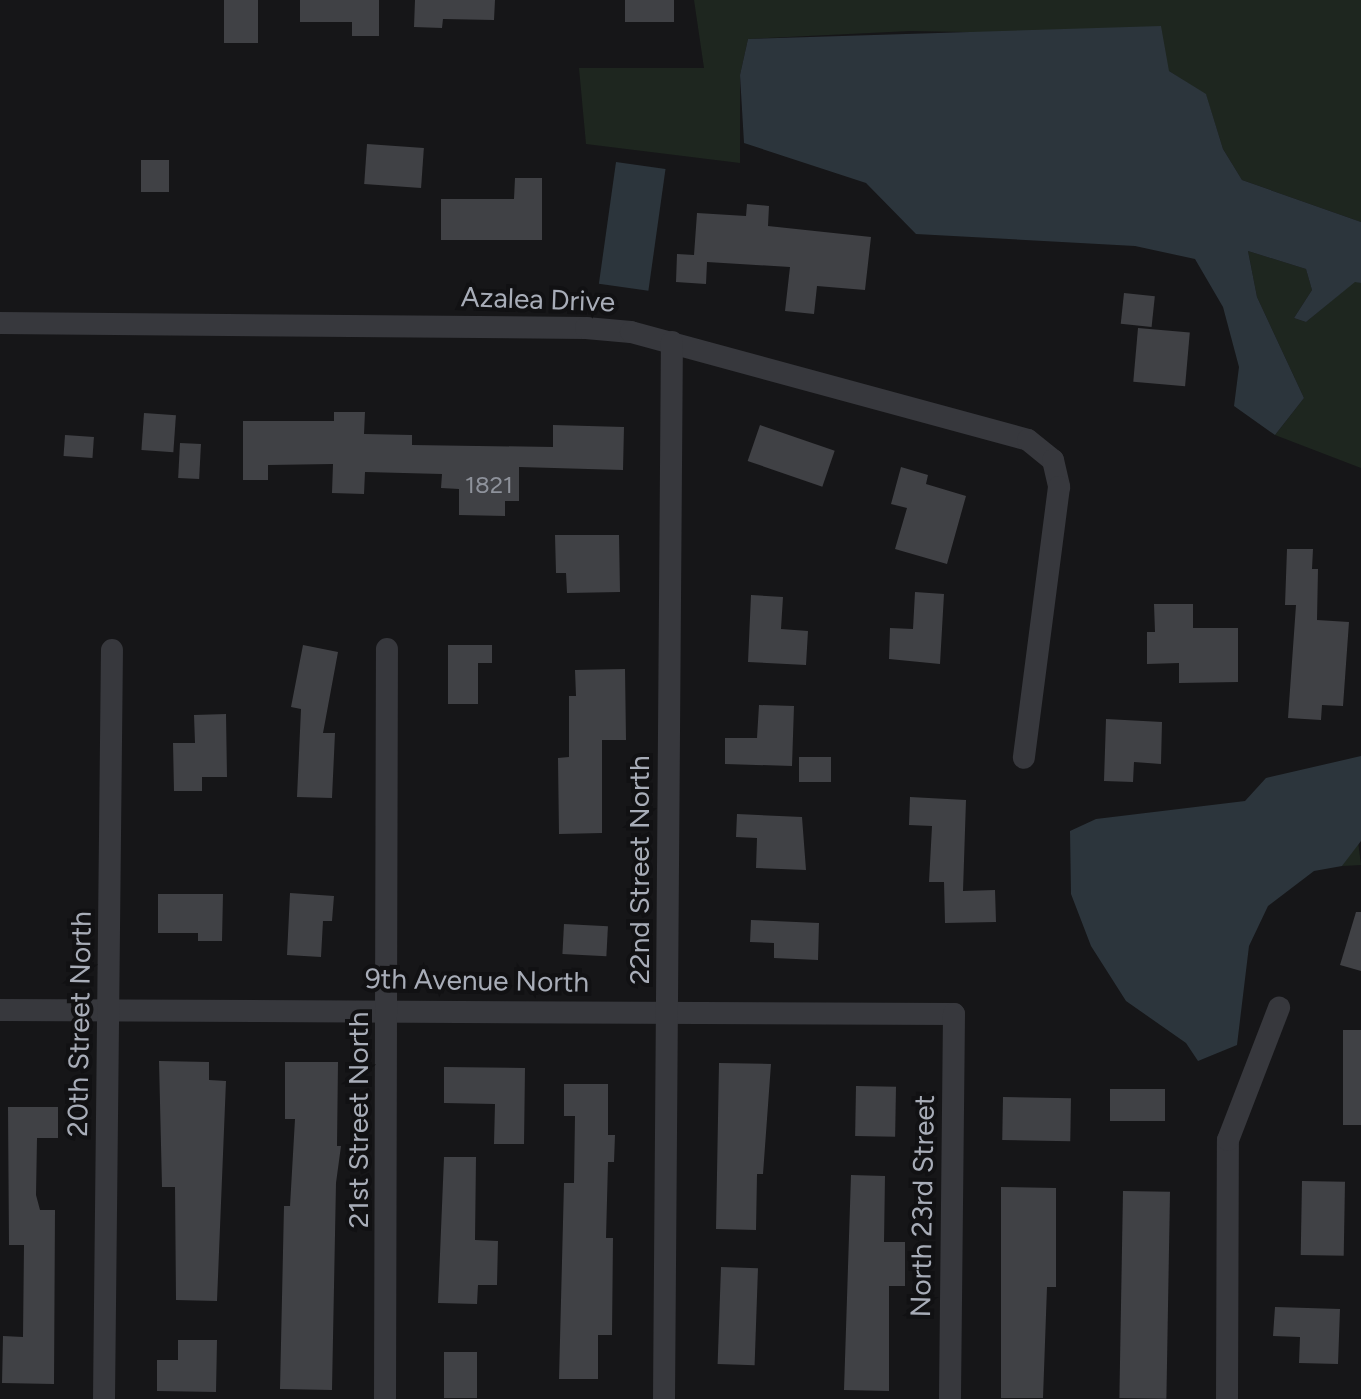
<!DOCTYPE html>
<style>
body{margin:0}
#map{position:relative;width:1361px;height:1399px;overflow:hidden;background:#161618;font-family:Figtree,sans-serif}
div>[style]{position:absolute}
.green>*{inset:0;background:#1e261f}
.water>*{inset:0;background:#2c353c;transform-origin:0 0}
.building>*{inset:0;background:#404145;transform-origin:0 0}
.minor>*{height:22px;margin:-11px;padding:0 11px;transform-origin:11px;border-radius:11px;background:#37383d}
span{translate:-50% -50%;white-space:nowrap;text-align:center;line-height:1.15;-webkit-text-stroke:8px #111113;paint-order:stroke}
.number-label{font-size:24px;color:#8e929b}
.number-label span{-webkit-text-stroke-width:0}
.street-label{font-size:28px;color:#a8adb8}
</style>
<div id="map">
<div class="green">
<i style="clip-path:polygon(694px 0,1361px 0,1361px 222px,1242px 180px,1223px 149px,1206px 95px,1169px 71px,1018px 33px,910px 31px,748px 39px,740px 75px,740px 163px,586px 144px,579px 68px,704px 68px)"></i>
<i style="clip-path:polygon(1248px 251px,1306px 269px,1312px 290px,1294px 318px,1306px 322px,1355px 281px,1361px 283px,1361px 468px,1275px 435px,1304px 398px,1257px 297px)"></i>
<i style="clip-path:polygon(1358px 841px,1361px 865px,1342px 866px)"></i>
</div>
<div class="water">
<i style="clip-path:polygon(1161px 26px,1169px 71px,1206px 94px,1223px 149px,1242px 180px,1361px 222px,1361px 283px,1355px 282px,1306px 322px,1294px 318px,1312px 290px,1306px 269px,1248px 251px,1257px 297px,1304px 398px,1275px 435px,1234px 406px,1239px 367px,1223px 307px,1195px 259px,1135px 246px,916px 234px,866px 183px,744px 143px,740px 75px,748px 39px)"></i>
<i style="left:616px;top:162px;width:50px;height:123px;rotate:8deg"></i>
<i style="clip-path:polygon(1361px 756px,1361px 841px,1342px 866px,1314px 871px,1268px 906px,1249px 946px,1237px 1045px,1198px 1061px,1186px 1043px,1126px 1001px,1091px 946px,1071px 894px,1070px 831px,1096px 819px,1245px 801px,1266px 778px)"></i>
</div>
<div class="building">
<i style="left:224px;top:0;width:34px;height:43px"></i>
<i style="clip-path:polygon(300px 0,379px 0,379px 36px,352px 36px,352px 22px,300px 22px)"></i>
<i style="clip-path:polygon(415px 0,495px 0,494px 20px,443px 19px,442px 28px,414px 27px)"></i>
<i style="left:625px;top:0;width:49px;height:22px"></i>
<i style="left:367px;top:144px;width:57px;height:40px;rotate:4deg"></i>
<i style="left:141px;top:160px;width:28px;height:32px"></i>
<i style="clip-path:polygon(515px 178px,542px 178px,542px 240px,441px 240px,441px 199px,514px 199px)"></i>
<i style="clip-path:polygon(747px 204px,769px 206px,768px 226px,871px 237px,865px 290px,817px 286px,814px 314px,785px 311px,790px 267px,707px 262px,706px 284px,676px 282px,677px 254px,694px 255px,697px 213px,746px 216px)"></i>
<i style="left:1124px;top:293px;width:31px;height:31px;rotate:6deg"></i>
<i style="left:1138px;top:328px;width:52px;height:54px;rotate:5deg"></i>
<i style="clip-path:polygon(334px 412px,365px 412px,364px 434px,412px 435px,412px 445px,553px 447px,553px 425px,624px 427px,623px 470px,519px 467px,519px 501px,505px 501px,505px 516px,459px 515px,459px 489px,441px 488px,442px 474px,365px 472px,364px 494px,332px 493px,333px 464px,268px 465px,268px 480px,243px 480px,243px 421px,334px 421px)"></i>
<i style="left:144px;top:413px;width:32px;height:37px;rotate:4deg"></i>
<i style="left:760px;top:425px;width:79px;height:38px;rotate:19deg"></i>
<i style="left:65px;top:435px;width:29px;height:21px;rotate:4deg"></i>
<i style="left:180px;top:443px;width:21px;height:35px;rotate:3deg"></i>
<i style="clip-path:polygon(901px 467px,928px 475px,926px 484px,966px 496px,947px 564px,895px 549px,907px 508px,891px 504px)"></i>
<i style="clip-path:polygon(555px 535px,619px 535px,620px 592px,567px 593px,566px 573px,556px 573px)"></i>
<i style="clip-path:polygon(1287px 549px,1313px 549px,1312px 569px,1318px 569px,1317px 620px,1349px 622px,1343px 706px,1322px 705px,1321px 720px,1288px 718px,1296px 605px,1285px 605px)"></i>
<i style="clip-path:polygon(915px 592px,944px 594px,940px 664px,889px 659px,890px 628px,913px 629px)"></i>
<i style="clip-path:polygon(751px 595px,783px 597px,781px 629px,808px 631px,806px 665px,748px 662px)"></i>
<i style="clip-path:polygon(1154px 604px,1193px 604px,1193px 628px,1238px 628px,1238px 682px,1179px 683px,1179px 663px,1147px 664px,1147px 632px,1155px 632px)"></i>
<i style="clip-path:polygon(303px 645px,338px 652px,323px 733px,335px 733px,332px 798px,297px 797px,301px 709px,291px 707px)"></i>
<i style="clip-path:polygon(448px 645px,492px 645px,492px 663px,478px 663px,478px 704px,448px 704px)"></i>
<i style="clip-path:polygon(625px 669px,626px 740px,602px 740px,602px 833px,559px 834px,558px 758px,569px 757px,569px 696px,576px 696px,575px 670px)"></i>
<i style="clip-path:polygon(759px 705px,794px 706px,792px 766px,725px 764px,725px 738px,757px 738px)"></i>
<i style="clip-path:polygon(226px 714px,227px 777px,202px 777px,202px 791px,174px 791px,173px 743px,195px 743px,194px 715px)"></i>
<i style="clip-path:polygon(1106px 719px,1162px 722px,1161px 764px,1134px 762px,1133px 782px,1104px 781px)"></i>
<i style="left:799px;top:757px;width:32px;height:25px"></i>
<i style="clip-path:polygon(910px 797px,966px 800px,963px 891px,995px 890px,996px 922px,945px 923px,944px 882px,929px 882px,932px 826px,909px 825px)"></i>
<i style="clip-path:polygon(737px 814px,802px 817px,806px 870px,756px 868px,757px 838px,736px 837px)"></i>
<i style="clip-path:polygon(290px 893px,334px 896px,332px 921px,323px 921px,321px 957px,287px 955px)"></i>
<i style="clip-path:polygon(158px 894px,223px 894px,222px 941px,198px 941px,198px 933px,158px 933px)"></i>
<i style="clip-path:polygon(1356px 912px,1361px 912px,1361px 971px,1340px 965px)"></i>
<i style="clip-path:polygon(751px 920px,819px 923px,818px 960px,774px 958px,774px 943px,750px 942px)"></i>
<i style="left:564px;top:924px;width:44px;height:30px;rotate:3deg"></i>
<i style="left:1343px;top:1030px;width:18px;height:95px"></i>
<i style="clip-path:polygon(159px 1061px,209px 1062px,209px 1080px,226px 1081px,217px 1301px,176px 1300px,175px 1187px,162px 1187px)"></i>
<i style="clip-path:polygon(285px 1062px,338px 1062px,337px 1146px,341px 1146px,336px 1183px,332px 1390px,280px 1389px,284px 1206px,290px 1206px,295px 1119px,285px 1119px)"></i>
<i style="clip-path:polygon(719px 1063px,771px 1064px,763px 1174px,757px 1174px,756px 1230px,716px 1229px)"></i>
<i style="clip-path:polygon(444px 1067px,525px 1068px,524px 1144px,494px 1144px,495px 1104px,444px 1103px)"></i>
<i style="clip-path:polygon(564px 1084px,608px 1084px,608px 1135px,615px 1135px,614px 1162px,608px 1162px,606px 1238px,613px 1238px,612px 1335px,598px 1335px,598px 1379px,559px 1379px,564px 1183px,574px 1183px,575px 1116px,564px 1116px)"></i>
<i style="left:856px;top:1086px;width:40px;height:50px;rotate:1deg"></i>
<i style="left:1110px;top:1089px;width:55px;height:32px"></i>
<i style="left:1003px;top:1097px;width:68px;height:43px;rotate:1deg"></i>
<i style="clip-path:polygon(8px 1107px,58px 1107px,58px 1138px,37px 1138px,36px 1195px,40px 1210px,55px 1210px,54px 1384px,2px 1383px,3px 1336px,23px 1337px,24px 1245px,9px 1245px)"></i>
<i style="clip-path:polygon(444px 1157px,476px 1157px,475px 1240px,498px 1241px,497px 1285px,478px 1285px,477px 1304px,438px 1303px)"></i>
<i style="clip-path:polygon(851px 1175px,885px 1176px,884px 1242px,905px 1242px,905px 1286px,889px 1286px,889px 1391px,844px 1390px)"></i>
<i style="left:1302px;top:1181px;width:43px;height:74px;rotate:1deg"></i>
<i style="clip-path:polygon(1001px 1187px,1056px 1188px,1056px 1287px,1047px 1287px,1043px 1398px,1001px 1398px)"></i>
<i style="left:1123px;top:1191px;width:47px;height:207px;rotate:1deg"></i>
<i style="left:721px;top:1267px;width:37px;height:97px;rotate:2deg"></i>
<i style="clip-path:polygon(1275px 1307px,1340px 1309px,1338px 1364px,1299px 1363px,1300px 1337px,1273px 1336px)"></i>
<i style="clip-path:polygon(178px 1340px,217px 1340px,216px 1392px,157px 1391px,157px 1360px,178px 1360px)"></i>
<i style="left:444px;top:1352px;width:33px;height:46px"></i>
</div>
<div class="minor">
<i style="left:0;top:323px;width:586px;rotate:0.49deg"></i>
<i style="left:586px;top:328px;width:45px;rotate:5.1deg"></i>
<i style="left:631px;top:332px;width:411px;rotate:15.2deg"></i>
<i style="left:1028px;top:440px;width:32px;rotate:39deg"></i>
<i style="left:1053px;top:460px;width:28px;rotate:77deg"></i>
<i style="left:1059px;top:487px;width:273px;rotate:97.4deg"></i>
<i style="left:0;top:1010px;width:954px;rotate:0.24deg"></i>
<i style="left:954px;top:1014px;width:385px;rotate:90.6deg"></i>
<i style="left:104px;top:1399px;width:749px;rotate:-89.39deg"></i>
<i style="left:385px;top:1399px;width:750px;rotate:-89.85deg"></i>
<i style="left:664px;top:1399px;width:1057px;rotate:-89.57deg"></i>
<i style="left:1227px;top:1399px;width:259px;rotate:-89.8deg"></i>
<i style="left:1228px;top:1140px;width:142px;rotate:-68.9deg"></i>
</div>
<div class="number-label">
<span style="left:489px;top:485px">1821</span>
</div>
<div class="street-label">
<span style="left:538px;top:299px;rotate:2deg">Azalea Drive</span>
<span style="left:639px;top:870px;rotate:-90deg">22nd Street North</span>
<span style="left:477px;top:980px;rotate:1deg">9th Avenue North</span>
<span style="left:79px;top:1024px;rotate:-89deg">20th Street North</span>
<span style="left:358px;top:1120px;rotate:-90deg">21st Street North</span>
<span style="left:922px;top:1206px;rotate:-89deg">North 23rd Street</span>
</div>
</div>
